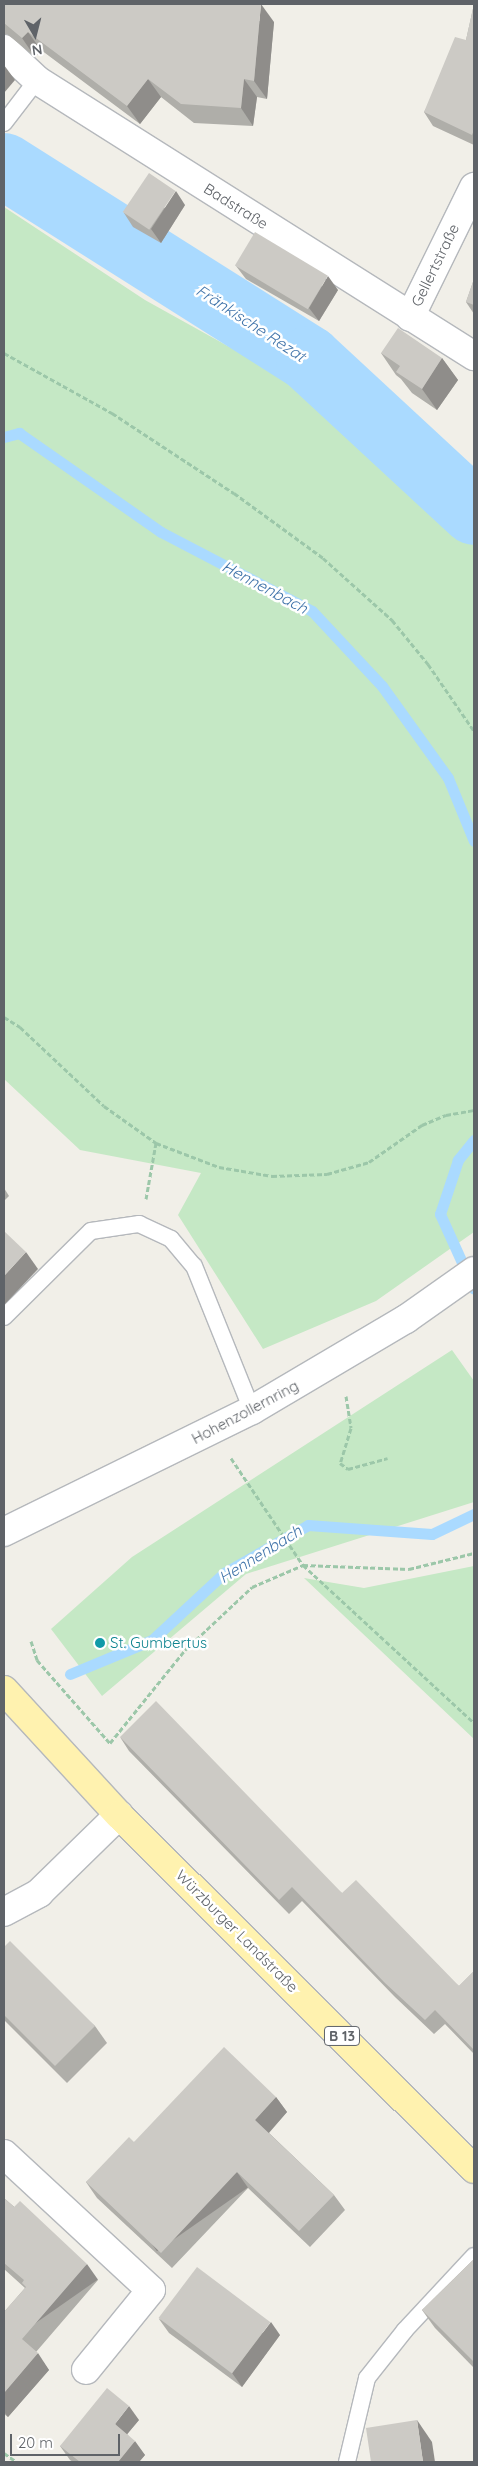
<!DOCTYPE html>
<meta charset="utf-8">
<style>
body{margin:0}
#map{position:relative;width:478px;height:2466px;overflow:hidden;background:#f1efe8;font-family:Quicksand,sans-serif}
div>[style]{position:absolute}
.green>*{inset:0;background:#c5e8c5}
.stream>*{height:11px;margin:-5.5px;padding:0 5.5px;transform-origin:5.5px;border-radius:5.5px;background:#aadaff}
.river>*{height:66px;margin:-33px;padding:0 33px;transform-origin:33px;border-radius:33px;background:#aadaff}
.path>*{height:3px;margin-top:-1.5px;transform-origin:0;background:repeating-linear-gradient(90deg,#9cc7a9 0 5px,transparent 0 7.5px)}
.roads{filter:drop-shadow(1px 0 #b5b8bc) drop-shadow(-1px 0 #b5b8bc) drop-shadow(0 1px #b5b8bc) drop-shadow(0 -1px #b5b8bc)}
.lane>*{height:16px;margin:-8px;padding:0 8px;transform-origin:8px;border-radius:8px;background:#fff}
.street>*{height:28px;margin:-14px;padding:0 14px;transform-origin:14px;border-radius:14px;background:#fff}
.secondary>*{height:28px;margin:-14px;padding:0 14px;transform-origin:14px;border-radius:14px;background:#fff}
.primary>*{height:28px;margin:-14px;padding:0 14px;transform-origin:14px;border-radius:14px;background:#fff2af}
.wall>*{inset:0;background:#afaea9}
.shaded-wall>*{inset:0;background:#8f8d8a;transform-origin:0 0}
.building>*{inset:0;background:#cccac5;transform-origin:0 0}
.dots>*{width:14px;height:14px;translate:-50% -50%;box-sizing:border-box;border:2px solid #fff;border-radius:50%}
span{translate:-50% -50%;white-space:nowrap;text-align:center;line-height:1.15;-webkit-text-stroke:5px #fff;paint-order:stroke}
.shield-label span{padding:1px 4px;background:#fff;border:1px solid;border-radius:4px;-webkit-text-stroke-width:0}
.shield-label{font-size:14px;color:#5f6368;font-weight:700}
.street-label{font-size:15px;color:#5f6368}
.culture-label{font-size:15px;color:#0d838f}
.left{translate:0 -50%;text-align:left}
.water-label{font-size:16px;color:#4174aa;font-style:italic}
.frame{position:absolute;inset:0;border:5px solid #5f6368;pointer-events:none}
.north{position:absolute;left:10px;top:10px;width:50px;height:50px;-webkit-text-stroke:4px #fff;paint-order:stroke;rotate:172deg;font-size:14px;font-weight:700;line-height:20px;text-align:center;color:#5f6368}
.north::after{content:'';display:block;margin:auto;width:18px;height:22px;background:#5f6368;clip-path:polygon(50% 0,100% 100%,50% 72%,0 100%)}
.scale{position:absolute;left:10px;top:2434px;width:110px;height:22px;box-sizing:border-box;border:2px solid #5f6368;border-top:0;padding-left:6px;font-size:15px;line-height:18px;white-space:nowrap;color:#5f6368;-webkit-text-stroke:4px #fff;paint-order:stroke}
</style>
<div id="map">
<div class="green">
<i style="clip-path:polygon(4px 207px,145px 300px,296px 384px,474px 542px,474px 1232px,376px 1301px,263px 1349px,178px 1215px,201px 1173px,80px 1150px,4px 1079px)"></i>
<i style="clip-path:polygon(452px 1350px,474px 1381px,474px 1502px,246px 1574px,102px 1696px,51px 1629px,132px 1557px)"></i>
<i style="clip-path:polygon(474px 1566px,474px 1739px,304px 1578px,364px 1588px)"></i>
</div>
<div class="stream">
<i style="left:4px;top:437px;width:16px;rotate:-15deg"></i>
<i style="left:19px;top:433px;width:173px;rotate:34.9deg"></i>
<i style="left:161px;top:532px;width:170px;rotate:27.6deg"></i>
<i style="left:312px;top:611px;width:103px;rotate:47deg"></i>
<i style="left:382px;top:686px;width:113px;rotate:54.3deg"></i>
<i style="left:448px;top:778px;width:68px;rotate:67.6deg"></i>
<i style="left:474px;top:1140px;width:26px;rotate:129deg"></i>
<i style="left:458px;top:1160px;width:57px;rotate:108.4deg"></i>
<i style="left:440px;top:1214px;width:82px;rotate:65.6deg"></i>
<i style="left:70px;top:1674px;width:89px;rotate:-22.5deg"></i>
<i style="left:152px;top:1640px;width:98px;rotate:-42.9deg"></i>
<i style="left:224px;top:1573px;width:97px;rotate:-29.7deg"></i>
<i style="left:308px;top:1525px;width:124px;rotate:4.2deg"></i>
<i style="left:432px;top:1534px;width:47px;rotate:-25.5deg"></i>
</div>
<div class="river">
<i style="left:4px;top:166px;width:361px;rotate:32.3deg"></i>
<i style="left:309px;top:359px;width:225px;rotate:42.8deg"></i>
</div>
<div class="path">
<i style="left:4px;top:353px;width:124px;rotate:29.1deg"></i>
<i style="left:112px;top:413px;width:146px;rotate:33.3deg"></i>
<i style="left:234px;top:493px;width:110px;rotate:36.1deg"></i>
<i style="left:323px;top:558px;width:93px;rotate:41.9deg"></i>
<i style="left:392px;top:620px;width:57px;rotate:50.7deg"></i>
<i style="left:428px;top:664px;width:81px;rotate:55.5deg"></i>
<i style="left:4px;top:1017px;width:19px;rotate:32deg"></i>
<i style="left:20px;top:1027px;width:115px;rotate:43.2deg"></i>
<i style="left:104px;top:1106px;width:64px;rotate:35.4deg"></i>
<i style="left:156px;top:1143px;width:67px;rotate:20.9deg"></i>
<i style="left:219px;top:1167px;width:54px;rotate:9.6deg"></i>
<i style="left:272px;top:1176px;width:55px;rotate:-2.1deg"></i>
<i style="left:327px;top:1174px;width:44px;rotate:-15.9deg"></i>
<i style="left:369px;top:1162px;width:65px;rotate:-34.9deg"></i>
<i style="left:422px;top:1125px;width:26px;rotate:-23deg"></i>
<i style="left:446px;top:1115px;width:28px;rotate:-10deg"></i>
<i style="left:146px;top:1199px;width:57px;rotate:-79.9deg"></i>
<i style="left:346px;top:1396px;width:32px;rotate:81deg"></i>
<i style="left:351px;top:1428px;width:37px;rotate:107deg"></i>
<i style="left:340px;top:1463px;width:10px;rotate:37deg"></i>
<i style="left:348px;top:1469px;width:41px;rotate:-15.4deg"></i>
<i style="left:231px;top:1458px;width:129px;rotate:56.1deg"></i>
<i style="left:303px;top:1565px;width:233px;rotate:42.7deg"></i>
<i style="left:31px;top:1641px;width:20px;rotate:72deg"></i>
<i style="left:37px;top:1660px;width:111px;rotate:48.7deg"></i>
<i style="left:110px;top:1743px;width:119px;rotate:-51.1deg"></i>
<i style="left:185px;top:1650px;width:92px;rotate:-43.2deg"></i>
<i style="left:252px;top:1587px;width:56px;rotate:-23.3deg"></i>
<i style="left:303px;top:1565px;width:106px;rotate:2.2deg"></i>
<i style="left:409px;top:1569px;width:67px;rotate:-13.8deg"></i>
<i style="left:4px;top:2453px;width:16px;rotate:35deg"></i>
</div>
<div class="roads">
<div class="lane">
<i style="left:4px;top:123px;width:54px;rotate:-52.5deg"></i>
<i style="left:4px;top:1317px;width:122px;rotate:-44.7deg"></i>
<i style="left:91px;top:1231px;width:49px;rotate:-8.3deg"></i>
<i style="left:139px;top:1224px;width:35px;rotate:25deg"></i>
<i style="left:171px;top:1239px;width:35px;rotate:50deg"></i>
<i style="left:194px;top:1266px;width:155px;rotate:68.1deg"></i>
<i style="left:347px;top:2462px;width:86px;rotate:-76.6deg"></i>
<i style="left:367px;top:2378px;width:61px;rotate:-51.6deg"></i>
<i style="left:405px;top:2330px;width:101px;rotate:-47deg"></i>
</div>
<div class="street">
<i style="left:4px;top:49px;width:45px;rotate:43.2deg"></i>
<i style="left:37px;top:80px;width:517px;rotate:32.28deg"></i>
<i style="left:410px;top:317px;width:145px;rotate:-63.8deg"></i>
<i style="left:4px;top:1912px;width:40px;rotate:-28deg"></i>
<i style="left:39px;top:1893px;width:112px;rotate:-44.3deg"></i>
<i style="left:4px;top:2154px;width:200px;rotate:42.8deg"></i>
<i style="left:151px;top:2290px;width:103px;rotate:129.1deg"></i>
</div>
<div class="secondary">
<i style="left:4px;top:1532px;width:276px;rotate:-26.2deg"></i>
<i style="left:252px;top:1410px;width:179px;rotate:-30.6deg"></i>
<i style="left:406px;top:1319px;width:83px;rotate:-35.2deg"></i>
</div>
<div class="primary">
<i style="left:4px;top:1690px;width:170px;rotate:47.4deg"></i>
<i style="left:119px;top:1815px;width:501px;rotate:44.92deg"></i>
</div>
</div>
<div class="wall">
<i style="clip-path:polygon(4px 4px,274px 22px,267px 99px,257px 97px,253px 126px,194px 123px,161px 97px,140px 124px,41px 50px,35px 57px,7px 34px,4px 35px)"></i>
<i style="clip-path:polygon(474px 4px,474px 145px,433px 126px,424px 112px,466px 40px)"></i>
<i style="clip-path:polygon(185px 205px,161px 243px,133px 227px,124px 213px)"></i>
<i style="clip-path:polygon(236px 266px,338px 290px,319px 321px,246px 279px)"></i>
<i style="clip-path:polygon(474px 279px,474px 314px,466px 302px)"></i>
<i style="clip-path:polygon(381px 353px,442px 358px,458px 380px,437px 410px,412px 393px,401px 379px,396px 375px)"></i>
<i style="clip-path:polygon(4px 1188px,9px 1196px,4px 1201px)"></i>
<i style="clip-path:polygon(120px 1737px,342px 1893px,459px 1986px,474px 1971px,474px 2054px,445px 2024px,434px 2034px,395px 1997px,302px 1901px,289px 1914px,129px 1751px)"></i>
<i style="clip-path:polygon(4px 1947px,95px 2026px,107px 2043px,67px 2083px,4px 2020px)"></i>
<i style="clip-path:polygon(276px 2097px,287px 2112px,269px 2133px,334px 2195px,345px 2210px,310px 2247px,248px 2188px,172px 2268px,97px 2198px,86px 2182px,134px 2142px)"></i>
<i style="clip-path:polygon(4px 2198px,98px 2280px,36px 2352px,49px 2370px,8px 2417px,4px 2414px,4px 2312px,25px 2288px,4px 2269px)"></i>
<i style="clip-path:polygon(474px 2259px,474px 2368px,435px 2328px,422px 2310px)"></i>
<i style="clip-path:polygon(159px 2319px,280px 2335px,242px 2387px,169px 2333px)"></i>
<i style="clip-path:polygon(139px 2420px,127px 2434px,145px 2455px,139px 2462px,73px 2462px,70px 2460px,60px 2446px)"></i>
</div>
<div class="shaded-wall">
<i style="clip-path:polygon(261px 4px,274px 22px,267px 99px,254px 81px)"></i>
<i style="clip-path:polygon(28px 32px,41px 50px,35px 57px,22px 38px)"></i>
<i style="clip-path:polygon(4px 65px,15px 80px,4px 93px)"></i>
<i style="clip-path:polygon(148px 79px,161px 97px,140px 124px,127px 106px)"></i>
<i style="clip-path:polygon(244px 79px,257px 97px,253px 126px,241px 108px)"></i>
<i style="clip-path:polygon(176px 191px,185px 205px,161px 243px,151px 229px)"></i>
<i style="clip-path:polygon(328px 276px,338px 290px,319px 321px,309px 308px)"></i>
<i style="clip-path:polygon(442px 358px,458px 380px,437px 410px,422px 389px)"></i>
<i style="clip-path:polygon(26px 1252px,38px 1269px,4px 1305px,4px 1276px)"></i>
<i style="clip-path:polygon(276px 2097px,287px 2112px,266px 2136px,255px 2120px)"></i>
<i style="left:237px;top:2172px;width:19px;height:111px;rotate:55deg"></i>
<i style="left:87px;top:2264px;width:19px;height:99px;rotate:55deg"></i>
<i style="clip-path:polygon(271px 2322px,280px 2335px,242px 2387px,232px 2373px)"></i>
<i style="clip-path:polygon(38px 2353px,49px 2370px,8px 2417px,4px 2412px,4px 2393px)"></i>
<i style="clip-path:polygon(129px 2406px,139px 2420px,124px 2438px,115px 2424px)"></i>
<i style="clip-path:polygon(417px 2420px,432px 2442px,435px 2462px,423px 2462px)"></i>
<i style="clip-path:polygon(135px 2441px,145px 2455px,139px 2462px,118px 2462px)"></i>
</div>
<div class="building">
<i style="clip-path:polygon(4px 4px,261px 4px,254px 81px,244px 79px,241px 108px,181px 104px,148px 79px,127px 106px,28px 32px,22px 38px,4px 23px)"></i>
<i style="clip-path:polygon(474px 4px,474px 130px,472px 135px,424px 112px,455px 37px,466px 40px)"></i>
<i style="left:149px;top:173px;width:32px;height:47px;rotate:34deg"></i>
<i style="left:255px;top:232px;width:85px;height:39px;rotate:31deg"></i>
<i style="clip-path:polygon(474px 279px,474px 305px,466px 302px)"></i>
<i style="clip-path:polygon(398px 328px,442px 358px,422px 389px,396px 372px,400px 366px,381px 353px)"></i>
<i style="clip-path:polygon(4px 1231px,26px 1252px,4px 1276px)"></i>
<i style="clip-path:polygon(156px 1701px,342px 1893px,356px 1880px,459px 1986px,474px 1971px,474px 2050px,435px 2010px,425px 2020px,385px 1983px,292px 1887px,279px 1900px,120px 1737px)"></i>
<i style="clip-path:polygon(10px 1941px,95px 2026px,55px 2066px,4px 2015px,4px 1947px)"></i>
<i style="clip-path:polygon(224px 2047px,276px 2097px,255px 2120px,334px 2195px,299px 2231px,237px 2172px,161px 2253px,86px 2182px,129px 2137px,134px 2142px)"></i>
<i style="clip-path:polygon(4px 2198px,14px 2207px,20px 2201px,87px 2264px,22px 2339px,38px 2353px,4px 2393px,4px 2312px,26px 2287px,22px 2283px,24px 2280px,4px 2263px)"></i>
<i style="clip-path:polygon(474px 2259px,474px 2362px,422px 2310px)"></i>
<i style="left:197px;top:2267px;width:92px;height:64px;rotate:37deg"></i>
<i style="clip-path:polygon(107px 2388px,129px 2406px,115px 2424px,135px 2441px,118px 2462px,80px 2462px,60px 2446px)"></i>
<i style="clip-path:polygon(417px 2420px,423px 2462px,371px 2462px,366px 2428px)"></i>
</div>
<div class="dots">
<i style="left:100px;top:1643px;background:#0f9aa8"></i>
</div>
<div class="shield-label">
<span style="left:342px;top:2036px">B 13</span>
</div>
<div class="street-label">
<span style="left:236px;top:206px;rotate:32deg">Badstraße</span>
<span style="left:435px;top:265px;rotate:-64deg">Gellertstraße</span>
<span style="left:245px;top:1412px;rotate:-28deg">Hohenzollernring</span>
<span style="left:237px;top:1931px;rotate:45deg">Würzburger Landstraße</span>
</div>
<div class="culture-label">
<span class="left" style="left:110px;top:1643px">St. Gumbertus</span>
</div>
<div class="water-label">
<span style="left:251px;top:323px;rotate:33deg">Fränkische Rezat</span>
<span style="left:265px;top:587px;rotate:28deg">Hennenbach</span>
<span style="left:260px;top:1554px;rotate:-32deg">Hennenbach</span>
</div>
<div class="frame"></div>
<div class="north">N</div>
<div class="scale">20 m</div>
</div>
